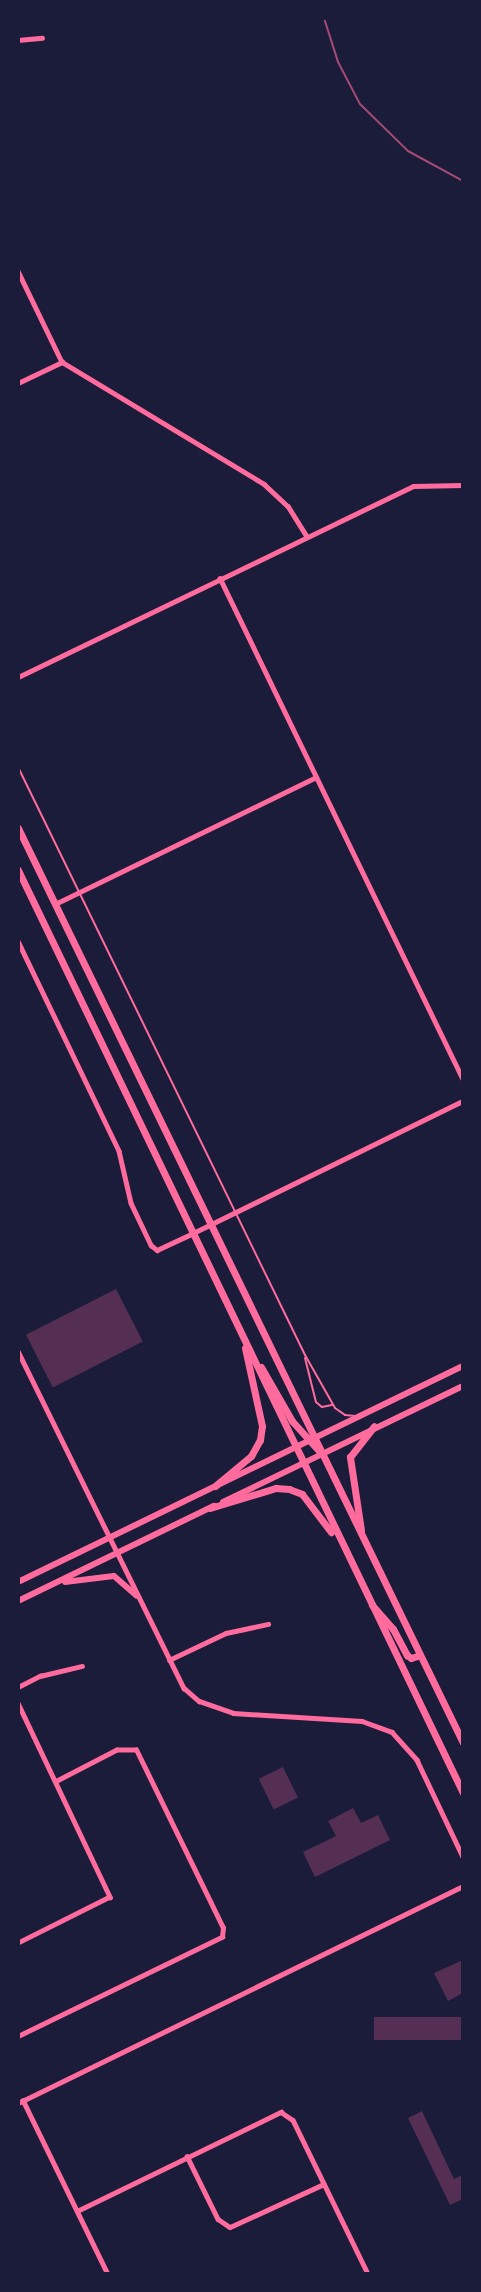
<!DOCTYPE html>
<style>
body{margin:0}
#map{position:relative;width:481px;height:2292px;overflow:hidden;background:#1b1b3a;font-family:Raleway,sans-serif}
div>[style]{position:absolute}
.building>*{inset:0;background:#542f53;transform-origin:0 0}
.service>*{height:2px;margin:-1px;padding:0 1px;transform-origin:1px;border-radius:1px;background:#ff6b9d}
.minor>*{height:4.5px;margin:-2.25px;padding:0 2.25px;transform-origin:2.25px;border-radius:2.25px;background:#ff6b9d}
.tertiary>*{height:5px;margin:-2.5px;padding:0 2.5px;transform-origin:2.5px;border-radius:2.5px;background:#ff6b9d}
.secondary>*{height:6px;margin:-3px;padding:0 3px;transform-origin:3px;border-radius:3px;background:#ff6b9d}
.primary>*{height:7px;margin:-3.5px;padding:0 3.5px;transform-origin:3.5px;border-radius:3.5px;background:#ff6b9d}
.rail>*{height:2px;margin:-1px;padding:0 1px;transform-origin:1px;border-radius:1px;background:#a44b75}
span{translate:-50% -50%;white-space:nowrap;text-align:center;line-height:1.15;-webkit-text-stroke:6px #1b1b3a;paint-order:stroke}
.frame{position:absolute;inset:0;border:20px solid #1b1b3a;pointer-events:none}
</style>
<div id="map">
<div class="building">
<i style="left:116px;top:1289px;width:59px;height:101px;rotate:63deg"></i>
<i style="left:283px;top:1767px;width:34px;height:27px;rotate:64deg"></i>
<i style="clip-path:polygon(353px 1808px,361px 1823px,378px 1815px,390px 1840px,315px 1877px,303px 1852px,336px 1836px,328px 1821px)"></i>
<i style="clip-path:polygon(463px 1960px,463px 1993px,448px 2001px,434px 1973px)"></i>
<i style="left:463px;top:2017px;width:23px;height:89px;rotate:90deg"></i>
<i style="clip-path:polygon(422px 2111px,454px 2179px,463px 2175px,463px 2199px,450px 2205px,408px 2118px)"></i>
</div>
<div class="service">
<i style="left:18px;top:767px;width:654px;rotate:63.98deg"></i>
<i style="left:305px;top:1355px;width:61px;rotate:60.5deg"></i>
<i style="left:335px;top:1408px;width:12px;rotate:35deg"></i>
<i style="left:345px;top:1415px;width:10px;rotate:6deg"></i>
<i style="left:305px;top:1358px;width:45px;rotate:76deg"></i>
<i style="left:316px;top:1402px;width:8px;rotate:40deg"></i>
<i style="left:322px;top:1407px;width:10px;rotate:-11deg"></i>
</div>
<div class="minor">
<i style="left:18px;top:40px;width:24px;rotate:-5deg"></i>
<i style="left:18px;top:271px;width:101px;rotate:64.2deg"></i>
<i style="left:62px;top:362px;width:236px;rotate:31.1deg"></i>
<i style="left:264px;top:484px;width:33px;rotate:43deg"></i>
<i style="left:288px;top:506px;width:36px;rotate:58deg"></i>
<i style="left:18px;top:383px;width:49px;rotate:-25.5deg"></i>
<i style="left:220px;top:578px;width:557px;rotate:64.13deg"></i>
<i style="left:55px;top:904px;width:290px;rotate:-25.9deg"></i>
<i style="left:18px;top:941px;width:233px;rotate:64.3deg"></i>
<i style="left:119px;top:1151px;width:53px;rotate:77deg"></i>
<i style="left:131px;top:1203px;width:47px;rotate:64.5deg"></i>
<i style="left:151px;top:1245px;width:8px;rotate:40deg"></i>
<i style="left:157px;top:1250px;width:40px;rotate:-25deg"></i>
<i style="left:18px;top:1351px;width:376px;rotate:63.8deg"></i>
<i style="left:184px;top:1688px;width:20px;rotate:41deg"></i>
<i style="left:199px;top:1701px;width:36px;rotate:19deg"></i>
<i style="left:233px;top:1713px;width:129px;rotate:3.5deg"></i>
<i style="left:362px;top:1721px;width:32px;rotate:20deg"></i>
<i style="left:392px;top:1732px;width:38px;rotate:48deg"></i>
<i style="left:417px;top:1760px;width:107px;rotate:64.6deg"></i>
<i style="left:169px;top:1660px;width:63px;rotate:-25.3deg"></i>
<i style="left:226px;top:1633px;width:43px;rotate:-12.1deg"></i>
<i style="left:18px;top:1687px;width:25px;rotate:-27deg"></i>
<i style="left:40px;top:1676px;width:43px;rotate:-13.4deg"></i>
<i style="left:18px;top:1703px;width:215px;rotate:64.6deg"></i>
<i style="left:110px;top:1897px;width:103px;rotate:153.4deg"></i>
<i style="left:18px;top:2036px;width:227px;rotate:-25.9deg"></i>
<i style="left:222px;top:1937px;width:9px;rotate:-84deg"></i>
<i style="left:223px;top:1928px;width:198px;rotate:-116deg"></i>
<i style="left:136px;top:1750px;width:19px;rotate:180deg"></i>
<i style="left:117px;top:1750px;width:68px;rotate:152.7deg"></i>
<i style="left:23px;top:2100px;width:194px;rotate:64deg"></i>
<i style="left:187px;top:2156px;width:70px;rotate:63.8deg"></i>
<i style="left:218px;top:2219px;width:14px;rotate:34deg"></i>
<i style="left:230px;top:2227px;width:103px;rotate:-24.6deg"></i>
<i style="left:77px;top:2211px;width:227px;rotate:-25.9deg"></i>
<i style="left:281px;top:2112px;width:14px;rotate:34deg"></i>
<i style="left:293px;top:2120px;width:171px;rotate:64deg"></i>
</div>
<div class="tertiary">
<i style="left:18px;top:677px;width:439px;rotate:-25.8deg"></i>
<i style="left:413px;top:486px;width:50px;rotate:-1.1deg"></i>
<i style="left:193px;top:1233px;width:301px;rotate:-26.1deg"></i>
<i style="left:18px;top:2103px;width:495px;rotate:-26deg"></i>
</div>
<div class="secondary">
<i style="left:223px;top:1502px;width:267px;rotate:-25.8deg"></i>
<i style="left:18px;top:1582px;width:495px;rotate:-25.9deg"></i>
<i style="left:65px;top:1582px;width:49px;rotate:-7deg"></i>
<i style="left:114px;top:1576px;width:30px;rotate:41deg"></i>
<i style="left:18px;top:1601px;width:218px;rotate:-25.9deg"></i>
</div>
<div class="primary">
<i style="left:18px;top:828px;width:1017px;rotate:64.06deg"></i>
<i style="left:18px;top:870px;width:1025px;rotate:64.26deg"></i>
<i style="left:261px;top:1367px;width:62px;rotate:60.1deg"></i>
<i style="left:292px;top:1421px;width:43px;rotate:47.8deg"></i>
<i style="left:215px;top:1486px;width:47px;rotate:-39.8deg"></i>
<i style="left:251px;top:1456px;width:18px;rotate:-61deg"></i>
<i style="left:260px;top:1440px;width:14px;rotate:-82deg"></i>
<i style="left:262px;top:1426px;width:80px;rotate:-102.3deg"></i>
<i style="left:210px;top:1508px;width:69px;rotate:-16.9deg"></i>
<i style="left:276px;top:1488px;width:13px;rotate:4deg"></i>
<i style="left:289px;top:1489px;width:14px;rotate:21deg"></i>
<i style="left:302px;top:1494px;width:48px;rotate:52.7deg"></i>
<i style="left:361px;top:1530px;width:74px;rotate:-98.6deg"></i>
<i style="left:350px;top:1457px;width:39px;rotate:-52deg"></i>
<i style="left:372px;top:1605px;width:32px;rotate:49deg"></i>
<i style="left:393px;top:1629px;width:30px;rotate:62deg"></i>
<i style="left:407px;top:1655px;width:5px;rotate:37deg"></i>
<i style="left:411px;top:1658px;width:9px;rotate:-18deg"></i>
</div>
<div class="rail">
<i style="left:324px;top:18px;width:46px;rotate:72.3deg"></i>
<i style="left:338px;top:62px;width:47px;rotate:62.4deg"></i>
<i style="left:360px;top:104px;width:67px;rotate:44.4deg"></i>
<i style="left:408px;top:151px;width:63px;rotate:28.6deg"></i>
</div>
<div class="frame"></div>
</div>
